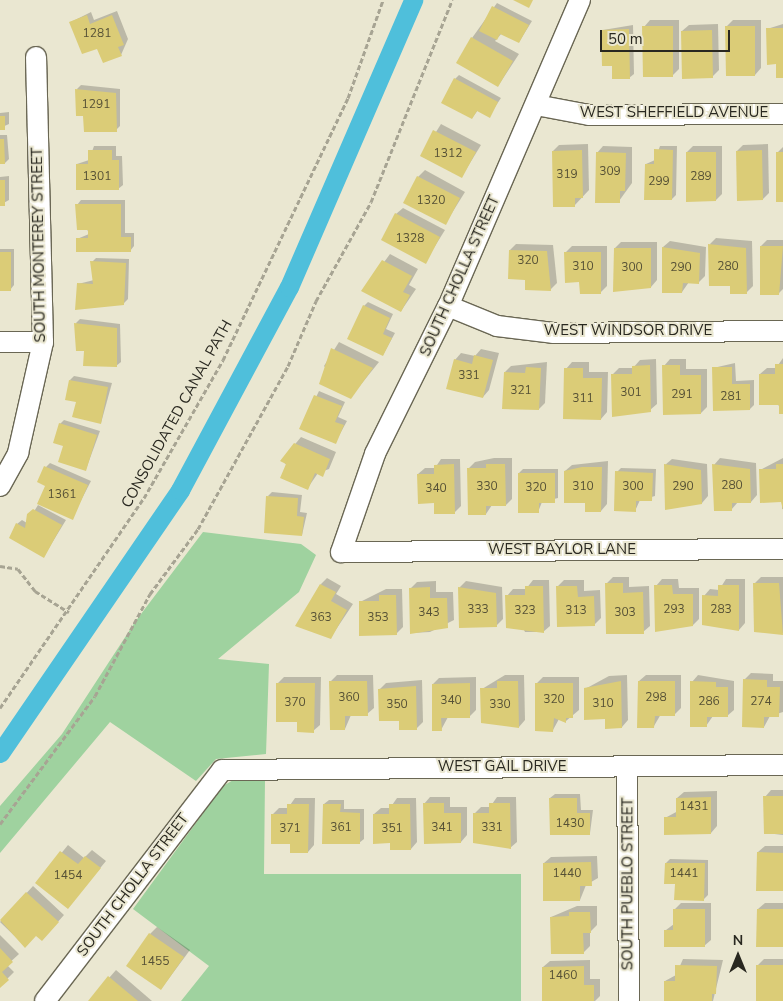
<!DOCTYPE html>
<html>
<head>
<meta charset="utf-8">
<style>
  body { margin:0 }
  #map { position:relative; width:783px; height:1001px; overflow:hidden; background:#eae7d1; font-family:"Nunito Sans",sans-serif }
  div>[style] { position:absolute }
  .green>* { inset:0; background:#9fd29f }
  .shadow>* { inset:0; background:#0003 }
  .canal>* { height:19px; margin:-9.5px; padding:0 9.5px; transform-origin:9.5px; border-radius:9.5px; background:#4fbfdb }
  .building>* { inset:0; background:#dbcc77 }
  .path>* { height:3px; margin-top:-1.5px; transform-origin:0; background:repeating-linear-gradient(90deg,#a7a493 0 5px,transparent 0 7.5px) }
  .roads { filter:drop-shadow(1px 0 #6a6754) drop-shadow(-1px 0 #6a6754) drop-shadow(0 1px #6a6754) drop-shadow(0 -1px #6a6754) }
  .minor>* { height:20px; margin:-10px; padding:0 10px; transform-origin:10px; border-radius:10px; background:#fff }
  span { translate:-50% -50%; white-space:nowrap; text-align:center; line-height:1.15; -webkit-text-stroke:4px #eae7d1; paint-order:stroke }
  .number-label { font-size:12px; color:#565136 }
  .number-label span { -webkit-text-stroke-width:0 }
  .street-label { font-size:15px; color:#292820 }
  .north { position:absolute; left:713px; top:931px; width:50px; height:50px; -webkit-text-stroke:4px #eae7d1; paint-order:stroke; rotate:0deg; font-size:14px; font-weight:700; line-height:20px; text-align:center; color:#292820 }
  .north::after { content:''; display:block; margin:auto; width:18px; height:22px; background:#292820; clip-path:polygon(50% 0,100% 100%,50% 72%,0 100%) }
  .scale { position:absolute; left:600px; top:30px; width:130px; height:22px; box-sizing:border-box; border:2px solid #292820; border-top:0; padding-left:6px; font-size:15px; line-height:18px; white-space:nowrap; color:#292820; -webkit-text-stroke:4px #eae7d1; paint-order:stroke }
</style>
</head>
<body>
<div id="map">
  <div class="green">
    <i style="clip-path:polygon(203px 532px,301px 544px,316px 555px,299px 592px,218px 659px,269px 664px,266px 754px,216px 759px,196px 781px,110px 722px,0 853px,0 806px,62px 734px,135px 622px)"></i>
    <i style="clip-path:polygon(235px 779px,265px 779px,264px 874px,521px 874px,521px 1001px,181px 1001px,209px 966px,133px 909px,223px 786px)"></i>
  </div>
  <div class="shadow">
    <i style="clip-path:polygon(497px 3px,532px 21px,519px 42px,502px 33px,495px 41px,519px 54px,498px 86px,472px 38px)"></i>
    <i style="clip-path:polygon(117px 11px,128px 39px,121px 55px,98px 47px,71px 22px,91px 12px,94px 20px)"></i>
    <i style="clip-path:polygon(650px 20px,679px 20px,679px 69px,673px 75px,644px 27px)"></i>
    <i style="clip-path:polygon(733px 20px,761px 20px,761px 68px,755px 75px,726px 27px)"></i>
    <i style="clip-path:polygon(718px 24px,719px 70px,712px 77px,682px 31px,689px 25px)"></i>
    <i style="clip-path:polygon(783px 24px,783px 77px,767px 29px)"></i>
    <i style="clip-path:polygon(633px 25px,634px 74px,629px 78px,613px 64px,603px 30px)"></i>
    <i style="clip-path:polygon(459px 75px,501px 98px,489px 116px,478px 110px,472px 118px,455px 79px)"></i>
    <i style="clip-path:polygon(81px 85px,120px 89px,120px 126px,116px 130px,85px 115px,77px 89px)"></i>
    <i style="clip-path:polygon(9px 112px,9px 124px,0 128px,0 113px)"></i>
    <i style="clip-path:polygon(441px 124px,481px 145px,462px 176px,421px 156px)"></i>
    <i style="clip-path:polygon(0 135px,7px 135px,9px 159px,5px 163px,0 163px)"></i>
    <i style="clip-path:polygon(588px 144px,589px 190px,574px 206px,553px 151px,559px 145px)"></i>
    <i style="clip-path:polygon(768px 144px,769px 193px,763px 199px,737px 151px,743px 145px)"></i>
    <i style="clip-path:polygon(94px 146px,116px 146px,116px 156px,122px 156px,123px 185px,118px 189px,77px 164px,89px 160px)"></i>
    <i style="clip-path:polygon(603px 146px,632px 147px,632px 183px,619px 201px,597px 153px)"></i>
    <i style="clip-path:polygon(660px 146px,677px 146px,676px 195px,672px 199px,646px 164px,655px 160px)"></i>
    <i style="clip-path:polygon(693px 146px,722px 146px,722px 194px,716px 200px,687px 152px)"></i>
    <i style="clip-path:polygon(783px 147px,783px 201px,777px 153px)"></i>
    <i style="clip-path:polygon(425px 170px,465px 192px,445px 224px,418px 177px)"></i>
    <i style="clip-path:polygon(9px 176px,9px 200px,0 205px,0 177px)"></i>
    <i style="clip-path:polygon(81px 200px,125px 200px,125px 233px,134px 233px,134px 246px,130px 251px,77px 239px,89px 234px,77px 205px)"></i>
    <i style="clip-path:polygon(403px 208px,445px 230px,425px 262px,396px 214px)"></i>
    <i style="clip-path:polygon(716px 238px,752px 241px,753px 286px,746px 293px,731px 285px,710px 244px)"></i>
    <i style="clip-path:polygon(767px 240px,783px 240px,783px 289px,778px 294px,761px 246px)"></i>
    <i style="clip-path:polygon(670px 241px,706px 247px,705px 276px,699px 282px,689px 282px,682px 292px,663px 247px)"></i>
    <i style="clip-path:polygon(621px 242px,657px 242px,657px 280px,651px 287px,615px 291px,615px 248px)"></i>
    <i style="clip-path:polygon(516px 244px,553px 245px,557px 283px,550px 290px,527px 278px,510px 250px)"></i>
    <i style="clip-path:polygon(572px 246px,607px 246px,607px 286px,601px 292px,581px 281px,565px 253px)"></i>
    <i style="clip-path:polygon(0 249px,14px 249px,14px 285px,10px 290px,0 290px)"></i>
    <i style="clip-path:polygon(390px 254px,418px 269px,409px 285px,416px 289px,401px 311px,363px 291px)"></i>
    <i style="clip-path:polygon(96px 258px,129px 259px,128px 299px,123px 304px,78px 284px,94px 280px,92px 262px)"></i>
    <i style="clip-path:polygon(368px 302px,393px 314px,386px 329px,395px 333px,383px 355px,364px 306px)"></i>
    <i style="clip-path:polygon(80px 319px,120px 324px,121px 362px,116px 366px,85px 350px,76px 323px)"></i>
    <i style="clip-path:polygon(339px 342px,379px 362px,350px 398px,324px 366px)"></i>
    <i style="clip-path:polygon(481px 349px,499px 353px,489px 390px,483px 397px,455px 360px,461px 353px,475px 356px)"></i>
    <i style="clip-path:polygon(783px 358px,783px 413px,760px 374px,767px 368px,776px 368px)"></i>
    <i style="clip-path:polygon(656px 359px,657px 404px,650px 410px,612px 375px,619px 368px,633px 368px,640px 360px)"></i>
    <i style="clip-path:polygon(670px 359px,686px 359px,686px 369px,707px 369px,707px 407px,701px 413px,664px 366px)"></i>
    <i style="clip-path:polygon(547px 362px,545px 403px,539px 409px,505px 372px,511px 366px)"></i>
    <i style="clip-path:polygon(572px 362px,589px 362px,589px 372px,608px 372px,607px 412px,601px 419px,566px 369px)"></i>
    <i style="clip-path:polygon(735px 363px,736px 381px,754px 380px,754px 405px,750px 409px,713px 368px)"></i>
    <i style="clip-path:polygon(74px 376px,112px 383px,101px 423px,78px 401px,70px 380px)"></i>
    <i style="clip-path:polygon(319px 391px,345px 402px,338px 417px,347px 421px,335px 443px,301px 428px)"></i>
    <i style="clip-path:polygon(64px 420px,100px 431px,86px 469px,65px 446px,60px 424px)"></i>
    <i style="clip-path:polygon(301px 437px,336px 452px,329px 469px,318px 473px,307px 489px,282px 460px)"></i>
    <i style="clip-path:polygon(494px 458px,512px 458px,512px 499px,506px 505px,492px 505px,486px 514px,469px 468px,475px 462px)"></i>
    <i style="clip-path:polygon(720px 458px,756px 463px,757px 495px,751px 502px,738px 502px,731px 510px,714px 465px)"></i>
    <i style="clip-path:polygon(783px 458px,783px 509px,782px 509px,782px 501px,760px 470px)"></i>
    <i style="clip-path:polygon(441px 459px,460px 459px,461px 506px,455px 512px,435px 502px,418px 474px,425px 468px,435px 468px)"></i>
    <i style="clip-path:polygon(672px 459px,707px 464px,708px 496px,702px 503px,666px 509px,665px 465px)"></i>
    <i style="clip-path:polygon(608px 461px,607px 504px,601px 511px,586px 502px,565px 471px,572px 465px)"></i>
    <i style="clip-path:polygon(50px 463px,91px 481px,72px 518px,47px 485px,46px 467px)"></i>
    <i style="clip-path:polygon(621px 468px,656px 469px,655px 496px,640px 500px,635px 511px,617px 472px)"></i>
    <i style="clip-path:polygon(523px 469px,558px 469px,558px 498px,542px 502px,538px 512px,519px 473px)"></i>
    <i style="clip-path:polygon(272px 492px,302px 495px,300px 512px,307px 513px,302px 535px,268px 496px)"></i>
    <i style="clip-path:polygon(38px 505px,66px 520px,44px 556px,17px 524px,22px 520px,27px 523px)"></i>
    <i style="clip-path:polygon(613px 577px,629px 577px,629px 587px,649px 586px,650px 626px,643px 632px,606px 584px)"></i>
    <i style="clip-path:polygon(761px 577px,783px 577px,783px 633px,755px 630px,754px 584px)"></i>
    <i style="clip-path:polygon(327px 578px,341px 586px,336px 594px,353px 604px,331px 637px,321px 584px)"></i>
    <i style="clip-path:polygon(662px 579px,678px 579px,679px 588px,699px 588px,699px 619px,693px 625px,656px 586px)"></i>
    <i style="clip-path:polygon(726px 579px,745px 579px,745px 623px,739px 630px,704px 596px,710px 589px,719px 590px)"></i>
    <i style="clip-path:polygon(533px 580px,549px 580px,550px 626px,543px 632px,525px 632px,507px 596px,513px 589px,526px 589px)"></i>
    <i style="clip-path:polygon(564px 580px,584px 580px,584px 591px,600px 590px,601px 618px,594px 625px,557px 587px)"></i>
    <i style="clip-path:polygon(436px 581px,436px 592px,453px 592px,454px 620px,430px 632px,411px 633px,411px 588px,417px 582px)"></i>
    <i style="clip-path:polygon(466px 581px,502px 587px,503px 619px,496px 626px,459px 588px)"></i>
    <i style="clip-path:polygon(386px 589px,402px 589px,403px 627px,396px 634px,360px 602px)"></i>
    <i style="clip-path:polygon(751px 673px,773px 674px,773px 681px,783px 681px,783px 712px,770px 716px,764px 727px,744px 680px)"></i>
    <i style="clip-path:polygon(337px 675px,373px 675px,374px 708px,367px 714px,351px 715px,345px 729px,330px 682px)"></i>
    <i style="clip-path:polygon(505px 675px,524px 675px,525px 720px,519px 727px,482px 689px)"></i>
    <i style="clip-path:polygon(627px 675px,628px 720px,622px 727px,606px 718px,585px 689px,609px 676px)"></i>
    <i style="clip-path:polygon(646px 675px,681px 675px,681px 708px,674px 715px,661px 714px,654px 726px,639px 681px)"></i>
    <i style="clip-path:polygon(698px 675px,734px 681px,734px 710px,727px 716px,713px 716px,706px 726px,692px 682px)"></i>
    <i style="clip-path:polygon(284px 677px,321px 677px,320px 725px,313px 731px,298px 721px,278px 683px)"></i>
    <i style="clip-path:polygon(476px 677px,476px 710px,470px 716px,448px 717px,441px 730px,433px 684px,439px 678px)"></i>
    <i style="clip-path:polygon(543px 677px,579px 677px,579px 710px,566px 721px,559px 719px,553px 730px,536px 684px)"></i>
    <i style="clip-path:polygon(422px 680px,423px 722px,416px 729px,400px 720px,379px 690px,386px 683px)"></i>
    <i style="clip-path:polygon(771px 790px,783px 790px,783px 835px,766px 833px,765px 797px)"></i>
    <i style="clip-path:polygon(717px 791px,717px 826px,711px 833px,665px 818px,678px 811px,677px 798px,684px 792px)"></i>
    <i style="clip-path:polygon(555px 794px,580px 794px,581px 810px,593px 810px,590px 833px,550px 798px)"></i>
    <i style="clip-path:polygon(430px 797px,450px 797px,450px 807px,467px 807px,467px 835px,461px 842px,424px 804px)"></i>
    <i style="clip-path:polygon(497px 797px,516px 797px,517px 842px,510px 848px,474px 814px,481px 807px,490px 807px)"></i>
    <i style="clip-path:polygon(295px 798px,315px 798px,314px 845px,308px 852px,292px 843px,273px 814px,279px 808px,288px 808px)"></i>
    <i style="clip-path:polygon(397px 798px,416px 798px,417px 842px,411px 849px,392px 842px,374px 814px,381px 808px,390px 808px)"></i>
    <i style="clip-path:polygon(329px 800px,344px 800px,344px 809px,364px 809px,364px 839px,359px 843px,324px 804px)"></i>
    <i style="clip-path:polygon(68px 845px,84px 858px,92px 850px,106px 861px,68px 907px,37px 883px)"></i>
    <i style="clip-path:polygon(765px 846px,783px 846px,783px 890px,758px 852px)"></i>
    <i style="clip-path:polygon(597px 856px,598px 878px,586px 885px,580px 900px,544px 863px,551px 857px)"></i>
    <i style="clip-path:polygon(670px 859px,708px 860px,708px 895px,703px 900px,676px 883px,666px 863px)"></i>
    <i style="clip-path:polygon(33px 886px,64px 915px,48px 933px,36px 934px,25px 946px,0 922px)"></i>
    <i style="clip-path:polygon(681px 903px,711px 903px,711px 940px,704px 946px,666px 930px,674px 924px,674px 910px)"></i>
    <i style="clip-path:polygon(765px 903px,783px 903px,783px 946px,758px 909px)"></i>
    <i style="clip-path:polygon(577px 906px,597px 906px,597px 925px,590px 932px,590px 946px,583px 953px,551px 917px)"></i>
    <i style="clip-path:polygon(157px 927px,190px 950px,161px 989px,150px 934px)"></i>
    <i style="clip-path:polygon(0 935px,19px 954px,7px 965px,14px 972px,0 986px)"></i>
    <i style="clip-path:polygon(683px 959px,723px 960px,713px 1001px,665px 1001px,665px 981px,676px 975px)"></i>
    <i style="clip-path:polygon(764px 959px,783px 959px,783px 1001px,757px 1001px,757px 966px)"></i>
    <i style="clip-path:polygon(590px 960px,590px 979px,600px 979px,600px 996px,595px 1001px,544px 1001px,543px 967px,550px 961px)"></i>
    <i style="clip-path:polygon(116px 970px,152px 1001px,89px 1001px)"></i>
  </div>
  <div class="canal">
    <i style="left:0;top:753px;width:319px;rotate:-55.6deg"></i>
    <i style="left:180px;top:490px;width:230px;rotate:-61.8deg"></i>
    <i style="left:289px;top:287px;width:313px;rotate:-66.6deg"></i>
  </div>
  <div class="building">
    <i style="clip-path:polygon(513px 0,533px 0,529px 8px)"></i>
    <i style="clip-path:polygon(492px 6px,529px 25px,519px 43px,500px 34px,497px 40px,479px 31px)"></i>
    <i style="clip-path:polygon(87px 15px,90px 24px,112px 15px,124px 45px,118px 47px,122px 56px,103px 63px,97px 49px,82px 54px,69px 22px)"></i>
    <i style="clip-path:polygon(642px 26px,673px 26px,673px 77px,643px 77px)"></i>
    <i style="clip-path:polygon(725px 26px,755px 26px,755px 76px,726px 76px)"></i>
    <i style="clip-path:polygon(766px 28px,783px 28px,783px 78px,776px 78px,776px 64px,767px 65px)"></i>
    <i style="clip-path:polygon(629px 29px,630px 79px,612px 79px,612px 66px,602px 66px,601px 30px)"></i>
    <i style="clip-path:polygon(712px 30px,713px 78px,682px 79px,681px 31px)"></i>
    <i style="clip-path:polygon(471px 37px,513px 61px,498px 87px,456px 63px)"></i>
    <i style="clip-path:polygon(454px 78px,498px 102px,490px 118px,477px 111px,472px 119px,441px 103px)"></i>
    <i style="clip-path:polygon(75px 89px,116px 93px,117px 132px,84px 132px,83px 116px,76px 116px)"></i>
    <i style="clip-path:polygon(0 116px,5px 116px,5px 130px,0 130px)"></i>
    <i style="clip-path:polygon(433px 130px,476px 152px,462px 178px,420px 156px)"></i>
    <i style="clip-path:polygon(0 139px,4px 139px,5px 164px,0 164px)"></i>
    <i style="clip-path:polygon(654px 149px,673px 150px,672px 200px,644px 200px,645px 164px,654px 164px)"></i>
    <i style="clip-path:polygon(88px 150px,112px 150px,112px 160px,119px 160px,119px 190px,76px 190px,76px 164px,88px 164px)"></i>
    <i style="clip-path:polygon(582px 150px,583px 198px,575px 198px,575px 207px,553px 207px,552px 151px)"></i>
    <i style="clip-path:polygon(762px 150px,763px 200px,737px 201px,736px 151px)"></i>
    <i style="clip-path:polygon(596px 152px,626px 153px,625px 191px,620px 191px,620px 203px,595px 203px)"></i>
    <i style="clip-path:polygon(686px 152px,716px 152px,716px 201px,686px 202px)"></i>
    <i style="clip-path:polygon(776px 152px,783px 152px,783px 202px,776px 202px)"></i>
    <i style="clip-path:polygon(417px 176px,460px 198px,446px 225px,403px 203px)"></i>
    <i style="clip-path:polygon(0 180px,5px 180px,5px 206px,0 206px)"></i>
    <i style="clip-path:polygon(75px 204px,121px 204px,121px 237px,131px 237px,131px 252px,76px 252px,76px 238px,88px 238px,88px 230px,77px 230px)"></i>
    <i style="clip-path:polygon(395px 213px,440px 237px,426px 264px,381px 240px)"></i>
    <i style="clip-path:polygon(708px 244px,746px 248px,747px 294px,730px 294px,730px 286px,709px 286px)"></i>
    <i style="clip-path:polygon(760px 246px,783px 246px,779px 295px,760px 295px)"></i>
    <i style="clip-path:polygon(662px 247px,700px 253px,699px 284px,683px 283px,682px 293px,662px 293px)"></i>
    <i style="clip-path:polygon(614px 248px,651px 248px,651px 288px,613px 292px)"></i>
    <i style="clip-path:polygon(509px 250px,547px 251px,551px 291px,525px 290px,525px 280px,508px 279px)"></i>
    <i style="clip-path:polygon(0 252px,11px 252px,11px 291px,0 291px)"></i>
    <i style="clip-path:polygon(564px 252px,601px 252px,601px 294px,580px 294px,579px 282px,565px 283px)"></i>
    <i style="clip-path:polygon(382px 260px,412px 276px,403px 292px,410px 295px,401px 312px,361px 291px)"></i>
    <i style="clip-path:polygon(90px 261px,126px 263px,124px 305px,75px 310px,77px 283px,93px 284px)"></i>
    <i style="clip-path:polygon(363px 305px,390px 318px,383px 334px,392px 338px,383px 356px,347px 339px)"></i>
    <i style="clip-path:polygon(74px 323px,117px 328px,117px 367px,83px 366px,84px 351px,76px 351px)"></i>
    <i style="clip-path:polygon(331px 348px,373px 368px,351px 399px,319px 384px)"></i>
    <i style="clip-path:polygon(474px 355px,493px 360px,483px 398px,446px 389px,454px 359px,472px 364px)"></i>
    <i style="clip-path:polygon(775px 364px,783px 364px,783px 414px,779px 414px,779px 405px,759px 405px,759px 374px,775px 374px)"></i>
    <i style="clip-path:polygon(650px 365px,651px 412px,612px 417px,611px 374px,632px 374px,632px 366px)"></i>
    <i style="clip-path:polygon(662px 365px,680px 365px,680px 375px,701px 375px,701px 414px,663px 415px)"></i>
    <i style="clip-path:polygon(526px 367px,541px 368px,539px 410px,502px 409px,504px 372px,525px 373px)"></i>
    <i style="clip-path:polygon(712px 367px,732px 367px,732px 384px,750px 384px,750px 410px,713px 411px)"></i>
    <i style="clip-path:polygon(564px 368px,583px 368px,583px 378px,602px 378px,601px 420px,563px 419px)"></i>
    <i style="clip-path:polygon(69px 380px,108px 387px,101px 424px,72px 417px,76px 402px,65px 400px)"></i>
    <i style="clip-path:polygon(314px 395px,342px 406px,335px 422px,344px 425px,336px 444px,299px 429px)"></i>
    <i style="clip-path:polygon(59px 423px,97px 435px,86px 471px,58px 462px,63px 446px,53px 443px)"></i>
    <i style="clip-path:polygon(294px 443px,330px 459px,323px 477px,315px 473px,308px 490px,280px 478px,286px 464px,280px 461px)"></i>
    <i style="clip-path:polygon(454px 464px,455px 514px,434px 514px,434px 503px,418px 504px,417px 474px,434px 474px,434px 465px)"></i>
    <i style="clip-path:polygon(486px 464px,505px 464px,506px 506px,486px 506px,486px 515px,468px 515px,467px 468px,486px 468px)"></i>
    <i style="clip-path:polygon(664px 464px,701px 470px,702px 504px,665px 510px)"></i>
    <i style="clip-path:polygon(712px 464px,750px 469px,751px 503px,732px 503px,732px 511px,714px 511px)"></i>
    <i style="clip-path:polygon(776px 464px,783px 464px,783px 510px,781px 502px,760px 503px,759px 469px,776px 469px)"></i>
    <i style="clip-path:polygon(44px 466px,88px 485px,73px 520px,37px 504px,45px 486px,37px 482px)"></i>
    <i style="clip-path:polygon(582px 467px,602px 467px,601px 512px,585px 512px,585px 503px,564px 503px,564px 471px)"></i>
    <i style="clip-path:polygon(615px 471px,653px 473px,652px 501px,636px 501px,636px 512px,614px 511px)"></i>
    <i style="clip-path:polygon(518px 473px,555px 473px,555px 503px,539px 503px,539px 513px,518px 513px)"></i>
    <i style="clip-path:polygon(266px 496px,298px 498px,297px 516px,304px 517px,302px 536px,264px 533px)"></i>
    <i style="clip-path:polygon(33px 509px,62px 525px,44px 558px,9px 538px,16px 523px,25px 528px,27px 514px)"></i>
    <i style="clip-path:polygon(605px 583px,623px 583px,623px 593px,643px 592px,644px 634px,606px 634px)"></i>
    <i style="clip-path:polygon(753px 583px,779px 583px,783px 635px,754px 632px)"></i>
    <i style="clip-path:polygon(320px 584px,336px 592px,331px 601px,347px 610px,331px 639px,295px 626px)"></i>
    <i style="clip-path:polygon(654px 585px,672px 585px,673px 594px,693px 594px,693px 626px,655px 632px)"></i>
    <i style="clip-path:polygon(718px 585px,739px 585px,739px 631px,702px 625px,702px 595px,718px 596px)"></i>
    <i style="clip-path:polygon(525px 586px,543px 586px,544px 633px,506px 628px,505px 595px,525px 595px)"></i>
    <i style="clip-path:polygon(556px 586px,577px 586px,578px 597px,594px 596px,595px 626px,557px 627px)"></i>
    <i style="clip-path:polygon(430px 587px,430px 598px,447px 598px,448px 628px,410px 634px,409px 588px)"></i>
    <i style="clip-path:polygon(458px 587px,496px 593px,497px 627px,459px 628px)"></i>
    <i style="clip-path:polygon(379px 595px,396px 595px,397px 635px,359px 636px,359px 601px,379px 601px)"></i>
    <i style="clip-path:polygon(743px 679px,767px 680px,767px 687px,780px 687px,779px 717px,764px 717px,764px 728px,742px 727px)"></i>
    <i style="clip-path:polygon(329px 681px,367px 681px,368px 716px,345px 716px,345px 730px,330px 730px)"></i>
    <i style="clip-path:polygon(497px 681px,518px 681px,519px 728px,481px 723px,480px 688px,497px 688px)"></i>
    <i style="clip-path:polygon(621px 681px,622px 728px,605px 729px,605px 719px,584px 720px,584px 688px)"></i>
    <i style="clip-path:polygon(638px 681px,675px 681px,675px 716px,655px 716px,654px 728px,637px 728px)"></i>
    <i style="clip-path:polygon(690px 681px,716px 682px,716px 687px,728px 687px,728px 717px,707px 717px,707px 727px,690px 727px)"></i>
    <i style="clip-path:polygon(276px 683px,315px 683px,314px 733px,297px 732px,297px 722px,276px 722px)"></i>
    <i style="clip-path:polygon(470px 683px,470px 718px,441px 718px,442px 731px,432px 731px,432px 684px)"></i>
    <i style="clip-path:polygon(535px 683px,573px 683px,573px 718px,566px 718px,566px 723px,554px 718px,553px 732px,535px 731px)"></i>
    <i style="clip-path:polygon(416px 686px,417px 730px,399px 730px,399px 721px,379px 721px,378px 689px)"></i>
    <i style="clip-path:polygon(763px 796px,783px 796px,783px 834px,764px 834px)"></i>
    <i style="clip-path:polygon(711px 797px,711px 834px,664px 835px,664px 817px,676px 817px,676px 798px)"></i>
    <i style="clip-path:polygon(549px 798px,577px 798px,577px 813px,590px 813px,590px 835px,550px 835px)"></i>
    <i style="clip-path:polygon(423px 803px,444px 803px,444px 813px,461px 813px,461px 843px,424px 844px)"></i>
    <i style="clip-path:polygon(489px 803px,510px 803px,511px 849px,473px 843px,473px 813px,489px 813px)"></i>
    <i style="clip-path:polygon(287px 804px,309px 804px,308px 853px,290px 853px,290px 844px,271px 844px,271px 814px,287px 814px)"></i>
    <i style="clip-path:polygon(323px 804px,341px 804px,340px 812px,360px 813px,360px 844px,322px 844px)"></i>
    <i style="clip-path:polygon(389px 804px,410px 804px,411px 850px,390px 850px,390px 843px,373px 844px,373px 814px,389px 814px)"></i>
    <i style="clip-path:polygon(60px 851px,78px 864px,85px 856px,101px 868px,68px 909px,35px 883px)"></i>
    <i style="clip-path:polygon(757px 852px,783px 853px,783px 891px,756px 891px)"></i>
    <i style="clip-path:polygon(591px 862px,592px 886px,580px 886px,580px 901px,543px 901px,543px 863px)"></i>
    <i style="clip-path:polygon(665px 863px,705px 863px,704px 901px,674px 900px,675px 884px,664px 884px)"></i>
    <i style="clip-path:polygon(26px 892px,59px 922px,42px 941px,36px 936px,25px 948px,0 920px)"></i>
    <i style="clip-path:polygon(673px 909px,705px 909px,705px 947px,664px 947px,664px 930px,673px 930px)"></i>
    <i style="clip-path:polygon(757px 909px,783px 909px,783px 947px,756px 947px)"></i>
    <i style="clip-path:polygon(569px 912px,590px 912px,591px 933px,583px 933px,584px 954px,551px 954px,550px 917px,569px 916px)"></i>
    <i style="clip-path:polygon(149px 933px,184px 957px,161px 990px,126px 966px)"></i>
    <i style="clip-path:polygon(0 948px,13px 962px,2px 972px,9px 980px,0 988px)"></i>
    <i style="clip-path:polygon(675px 965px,717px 966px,716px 994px,712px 994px,712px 1001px,664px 1001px,664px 981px,675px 981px)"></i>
    <i style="clip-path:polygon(756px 965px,783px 965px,783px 1001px,756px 1001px)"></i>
    <i style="clip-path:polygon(584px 966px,584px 985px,594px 985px,594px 1001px,542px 1001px,542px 967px)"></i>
    <i style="clip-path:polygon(108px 976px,138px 1001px,88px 1001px)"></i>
  </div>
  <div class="path">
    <i style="left:0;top:566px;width:18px;rotate:9deg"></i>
    <i style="left:18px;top:569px;width:28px;rotate:52deg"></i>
    <i style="left:35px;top:591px;width:40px;rotate:32deg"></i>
    <i style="left:0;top:708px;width:255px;rotate:-55.6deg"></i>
    <i style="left:144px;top:498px;width:159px;rotate:-60.2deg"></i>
    <i style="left:223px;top:360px;width:290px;rotate:-64.5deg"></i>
    <i style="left:348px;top:98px;width:104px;rotate:-70.3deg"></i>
    <i style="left:0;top:824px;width:159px;rotate:-53.4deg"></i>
    <i style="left:95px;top:696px;width:116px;rotate:-61.7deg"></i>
    <i style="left:150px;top:594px;width:81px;rotate:-53.6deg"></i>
    <i style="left:198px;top:529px;width:186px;rotate:-61.1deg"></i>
    <i style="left:288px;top:366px;width:71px;rotate:-66.7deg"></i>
    <i style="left:316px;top:301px;width:113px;rotate:-60.9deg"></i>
    <i style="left:371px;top:202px;width:218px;rotate:-68.1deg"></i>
  </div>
  <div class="roads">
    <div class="minor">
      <i style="left:580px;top:0;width:333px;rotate:113.3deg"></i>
      <i style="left:448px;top:306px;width:165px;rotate:116.3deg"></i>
      <i style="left:375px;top:454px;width:104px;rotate:109.1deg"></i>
      <i style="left:341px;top:552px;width:442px;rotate:-0.4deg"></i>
      <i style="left:536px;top:105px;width:54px;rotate:10.7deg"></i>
      <i style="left:589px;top:115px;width:194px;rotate:-0.3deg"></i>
      <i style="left:448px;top:306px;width:53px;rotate:22.2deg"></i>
      <i style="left:497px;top:326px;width:56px;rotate:7.1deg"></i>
      <i style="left:553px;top:333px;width:230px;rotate:-0.5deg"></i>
      <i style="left:0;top:342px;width:43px"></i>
      <i style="left:0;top:486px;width:38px;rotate:-61deg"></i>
      <i style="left:18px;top:453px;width:114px;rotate:-77.3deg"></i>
      <i style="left:43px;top:342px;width:285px;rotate:-91.4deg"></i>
      <i style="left:627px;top:767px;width:234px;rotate:89.5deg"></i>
      <i style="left:45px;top:1001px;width:291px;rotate:-52.5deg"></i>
      <i style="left:222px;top:770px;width:561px;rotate:-0.51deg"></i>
    </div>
  </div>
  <div class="number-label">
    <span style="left:97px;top:34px">1281</span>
    <span style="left:96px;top:105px">1291</span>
    <span style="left:448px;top:154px">1312</span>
    <span style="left:610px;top:172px">309</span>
    <span style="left:567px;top:175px">319</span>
    <span style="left:97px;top:177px">1301</span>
    <span style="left:701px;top:177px">289</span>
    <span style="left:659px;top:182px">299</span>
    <span style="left:431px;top:201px">1320</span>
    <span style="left:410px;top:239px">1328</span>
    <span style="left:528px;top:261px">320</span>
    <span style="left:583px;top:267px">310</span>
    <span style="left:728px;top:267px">280</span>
    <span style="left:632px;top:268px">300</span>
    <span style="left:681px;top:268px">290</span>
    <span style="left:469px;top:376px">331</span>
    <span style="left:521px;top:391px">321</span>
    <span style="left:631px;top:393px">301</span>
    <span style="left:682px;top:395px">291</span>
    <span style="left:731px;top:397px">281</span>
    <span style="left:583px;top:399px">311</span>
    <span style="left:732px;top:486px">280</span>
    <span style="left:487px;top:487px">330</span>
    <span style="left:583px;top:487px">310</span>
    <span style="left:633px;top:487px">300</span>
    <span style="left:683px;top:487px">290</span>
    <span style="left:536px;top:488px">320</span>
    <span style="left:436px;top:489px">340</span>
    <span style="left:62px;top:495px">1361</span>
    <span style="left:478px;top:610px">333</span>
    <span style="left:674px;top:610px">293</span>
    <span style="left:721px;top:610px">283</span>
    <span style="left:525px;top:611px">323</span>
    <span style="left:576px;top:611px">313</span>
    <span style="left:429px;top:613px">343</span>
    <span style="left:625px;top:613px">303</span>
    <span style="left:321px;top:618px">363</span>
    <span style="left:378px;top:618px">353</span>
    <span style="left:349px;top:698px">360</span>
    <span style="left:656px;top:698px">298</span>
    <span style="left:554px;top:700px">320</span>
    <span style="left:451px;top:701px">340</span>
    <span style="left:709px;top:702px">286</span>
    <span style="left:761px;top:702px">274</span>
    <span style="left:295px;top:703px">370</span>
    <span style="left:603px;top:704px">310</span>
    <span style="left:397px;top:705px">350</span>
    <span style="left:500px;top:705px">330</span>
    <span style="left:694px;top:807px">1431</span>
    <span style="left:570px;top:824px">1430</span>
    <span style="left:341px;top:828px">361</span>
    <span style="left:442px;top:828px">341</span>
    <span style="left:492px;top:828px">331</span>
    <span style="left:290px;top:829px">371</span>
    <span style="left:392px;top:829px">351</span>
    <span style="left:567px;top:874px">1440</span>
    <span style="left:684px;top:874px">1441</span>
    <span style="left:68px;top:876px">1454</span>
    <span style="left:155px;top:962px">1455</span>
    <span style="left:563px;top:976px">1460</span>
  </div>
  <div class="street-label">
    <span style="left:674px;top:113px">WEST SHEFFIELD AVENUE</span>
    <span style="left:39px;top:245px;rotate:-91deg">SOUTH MONTEREY STREET</span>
    <span style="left:460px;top:276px;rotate:-66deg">SOUTH CHOLLA STREET</span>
    <span style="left:628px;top:331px">WEST WINDSOR DRIVE</span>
    <span style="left:177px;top:414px;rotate:-61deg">CONSOLIDATED CANAL PATH</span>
    <span style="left:562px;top:550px">WEST BAYLOR LANE</span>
    <span style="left:502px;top:767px">WEST GAIL DRIVE</span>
    <span style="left:628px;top:884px;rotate:-90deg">SOUTH PUEBLO STREET</span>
    <span style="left:133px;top:885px;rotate:-53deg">SOUTH CHOLLA STREET</span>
  </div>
  <div class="north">N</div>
  <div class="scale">50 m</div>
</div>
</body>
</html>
